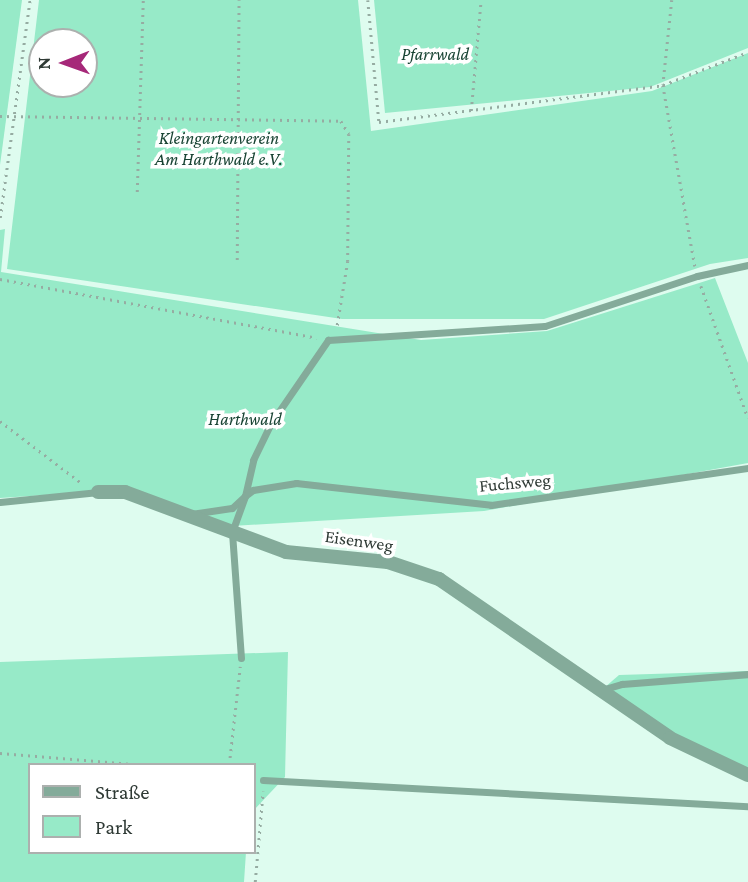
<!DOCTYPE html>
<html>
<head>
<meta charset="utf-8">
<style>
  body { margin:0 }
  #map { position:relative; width:748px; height:882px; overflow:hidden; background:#defcef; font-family:"Crimson Pro",serif }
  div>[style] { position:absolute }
  .green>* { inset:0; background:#97eac8 }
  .path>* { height:2.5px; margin-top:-1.25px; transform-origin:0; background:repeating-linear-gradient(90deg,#96aca2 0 2px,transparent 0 7px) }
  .lane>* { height:7px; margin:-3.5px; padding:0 3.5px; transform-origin:3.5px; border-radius:3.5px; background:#84ab9a }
  .street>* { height:14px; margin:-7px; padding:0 7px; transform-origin:7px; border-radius:7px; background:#84ab9a }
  span { translate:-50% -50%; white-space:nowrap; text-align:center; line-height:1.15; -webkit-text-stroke:7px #fff; paint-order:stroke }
  .park-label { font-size:18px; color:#184333; font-style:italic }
  .street-label { font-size:18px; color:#2f3a35 }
  .legend { position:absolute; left:28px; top:763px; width:228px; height:91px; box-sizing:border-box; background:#fff; border:2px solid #acb0ae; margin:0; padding:9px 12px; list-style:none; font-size:21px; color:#2f3a35 }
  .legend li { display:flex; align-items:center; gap:14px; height:35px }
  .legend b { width:35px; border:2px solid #acb0ae }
  .north { position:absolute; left:28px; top:28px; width:70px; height:70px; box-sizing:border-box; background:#fff; border:2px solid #acb0ae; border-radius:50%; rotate:269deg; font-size:19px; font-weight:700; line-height:28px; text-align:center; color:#2f3a35 }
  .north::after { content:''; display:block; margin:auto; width:24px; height:32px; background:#a62879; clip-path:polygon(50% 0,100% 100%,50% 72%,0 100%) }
</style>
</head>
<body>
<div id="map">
  <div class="green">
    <i style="clip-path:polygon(0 0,22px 0,0 165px)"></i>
    <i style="clip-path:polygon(evenodd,39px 0,358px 0,371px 131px,652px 91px,748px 53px,748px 258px,710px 264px,544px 319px,342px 319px,7px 269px,39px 0,42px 42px,84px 42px,84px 84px,42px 84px,42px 42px)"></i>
    <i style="clip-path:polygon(374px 0,748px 0,748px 48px,650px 87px,385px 113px)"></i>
    <i style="clip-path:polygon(5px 229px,1px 272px,421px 340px,547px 331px,715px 278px,748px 363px,748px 463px,484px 511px,232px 526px,122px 490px,0 498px,0 230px)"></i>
    <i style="clip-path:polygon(288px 652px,285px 777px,254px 810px,254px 765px,30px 765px,30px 852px,246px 852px,244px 882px,0 882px,0 662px)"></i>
    <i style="clip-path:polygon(748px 671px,748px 770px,672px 734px,604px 688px,619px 675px)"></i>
  </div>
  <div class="path">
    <i style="left:368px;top:0;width:122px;rotate:84.8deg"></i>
    <i style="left:379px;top:122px;width:286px;rotate:-7.4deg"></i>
    <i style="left:663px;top:85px;width:91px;rotate:-21.2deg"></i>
    <i style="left:672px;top:0;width:85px;rotate:96deg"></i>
    <i style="left:663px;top:85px;width:184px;rotate:80deg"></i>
    <i style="left:471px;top:111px;width:111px;rotate:-84.9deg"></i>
    <i style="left:0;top:116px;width:341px;rotate:0.8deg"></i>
    <i style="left:341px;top:121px;width:15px;rotate:58deg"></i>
    <i style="left:349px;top:134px;width:127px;rotate:90.5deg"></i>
    <i style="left:348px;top:261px;width:68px;rotate:99.3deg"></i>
    <i style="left:137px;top:192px;width:192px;rotate:-88.2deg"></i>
    <i style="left:0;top:218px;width:220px;rotate:-82.2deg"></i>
    <i style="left:237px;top:260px;width:260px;rotate:-89.6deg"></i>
    <i style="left:0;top:279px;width:322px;rotate:10.5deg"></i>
    <i style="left:701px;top:286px;width:140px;rotate:70.4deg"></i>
    <i style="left:0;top:421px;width:101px;rotate:37.3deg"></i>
    <i style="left:0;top:753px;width:145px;rotate:4.7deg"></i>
    <i style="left:229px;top:765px;width:99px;rotate:-83.6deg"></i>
    <i style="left:255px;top:882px;width:91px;rotate:-85deg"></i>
  </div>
  <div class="lane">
    <i style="left:0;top:502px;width:99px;rotate:-5.8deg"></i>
    <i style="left:191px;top:514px;width:41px;rotate:-8.3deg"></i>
    <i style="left:232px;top:508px;width:18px;rotate:-43deg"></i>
    <i style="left:245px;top:496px;width:37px;rotate:-77deg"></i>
    <i style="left:253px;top:460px;width:41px;rotate:-64.1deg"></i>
    <i style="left:271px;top:423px;width:101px;rotate:-55.5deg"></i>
    <i style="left:328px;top:340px;width:217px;rotate:-3.7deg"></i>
    <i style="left:545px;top:326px;width:160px;rotate:-18.2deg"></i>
    <i style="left:697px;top:276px;width:52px;rotate:-12.2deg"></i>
    <i style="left:241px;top:658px;width:126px;rotate:-94.1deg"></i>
    <i style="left:232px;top:532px;width:38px;rotate:-70deg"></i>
    <i style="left:245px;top:496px;width:10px;rotate:-37deg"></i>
    <i style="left:253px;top:490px;width:44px;rotate:-9.2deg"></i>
    <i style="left:296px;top:483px;width:196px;rotate:6.4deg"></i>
    <i style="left:491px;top:505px;width:260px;rotate:-8.2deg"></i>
    <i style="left:601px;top:690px;width:22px;rotate:-16deg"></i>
    <i style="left:622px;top:684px;width:126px;rotate:-4.5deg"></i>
    <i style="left:263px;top:780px;width:486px;rotate:3.1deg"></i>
  </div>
  <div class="street">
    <i style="left:98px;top:492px;width:27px"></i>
    <i style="left:125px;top:492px;width:172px;rotate:20.4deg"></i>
    <i style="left:286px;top:552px;width:102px;rotate:5.6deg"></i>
    <i style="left:388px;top:562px;width:54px;rotate:18.4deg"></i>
    <i style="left:439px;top:579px;width:280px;rotate:34.5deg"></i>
    <i style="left:670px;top:738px;width:86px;rotate:25.4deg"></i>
  </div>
  <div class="park-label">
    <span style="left:435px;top:54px">Pfarrwald</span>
    <span style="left:219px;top:149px">Kleingartenverein<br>Am Harthwald e.V.</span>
    <span style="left:245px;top:419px">Harthwald</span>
  </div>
  <div class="street-label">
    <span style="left:515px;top:483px;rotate:-5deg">Fuchsweg</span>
    <span style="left:359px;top:541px;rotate:8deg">Eisenweg</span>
  </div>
  <ul class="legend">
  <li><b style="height:9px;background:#84ab9a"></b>Straße</li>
  <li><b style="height:19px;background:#97eac8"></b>Park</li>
  </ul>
  <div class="north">N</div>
</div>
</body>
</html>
